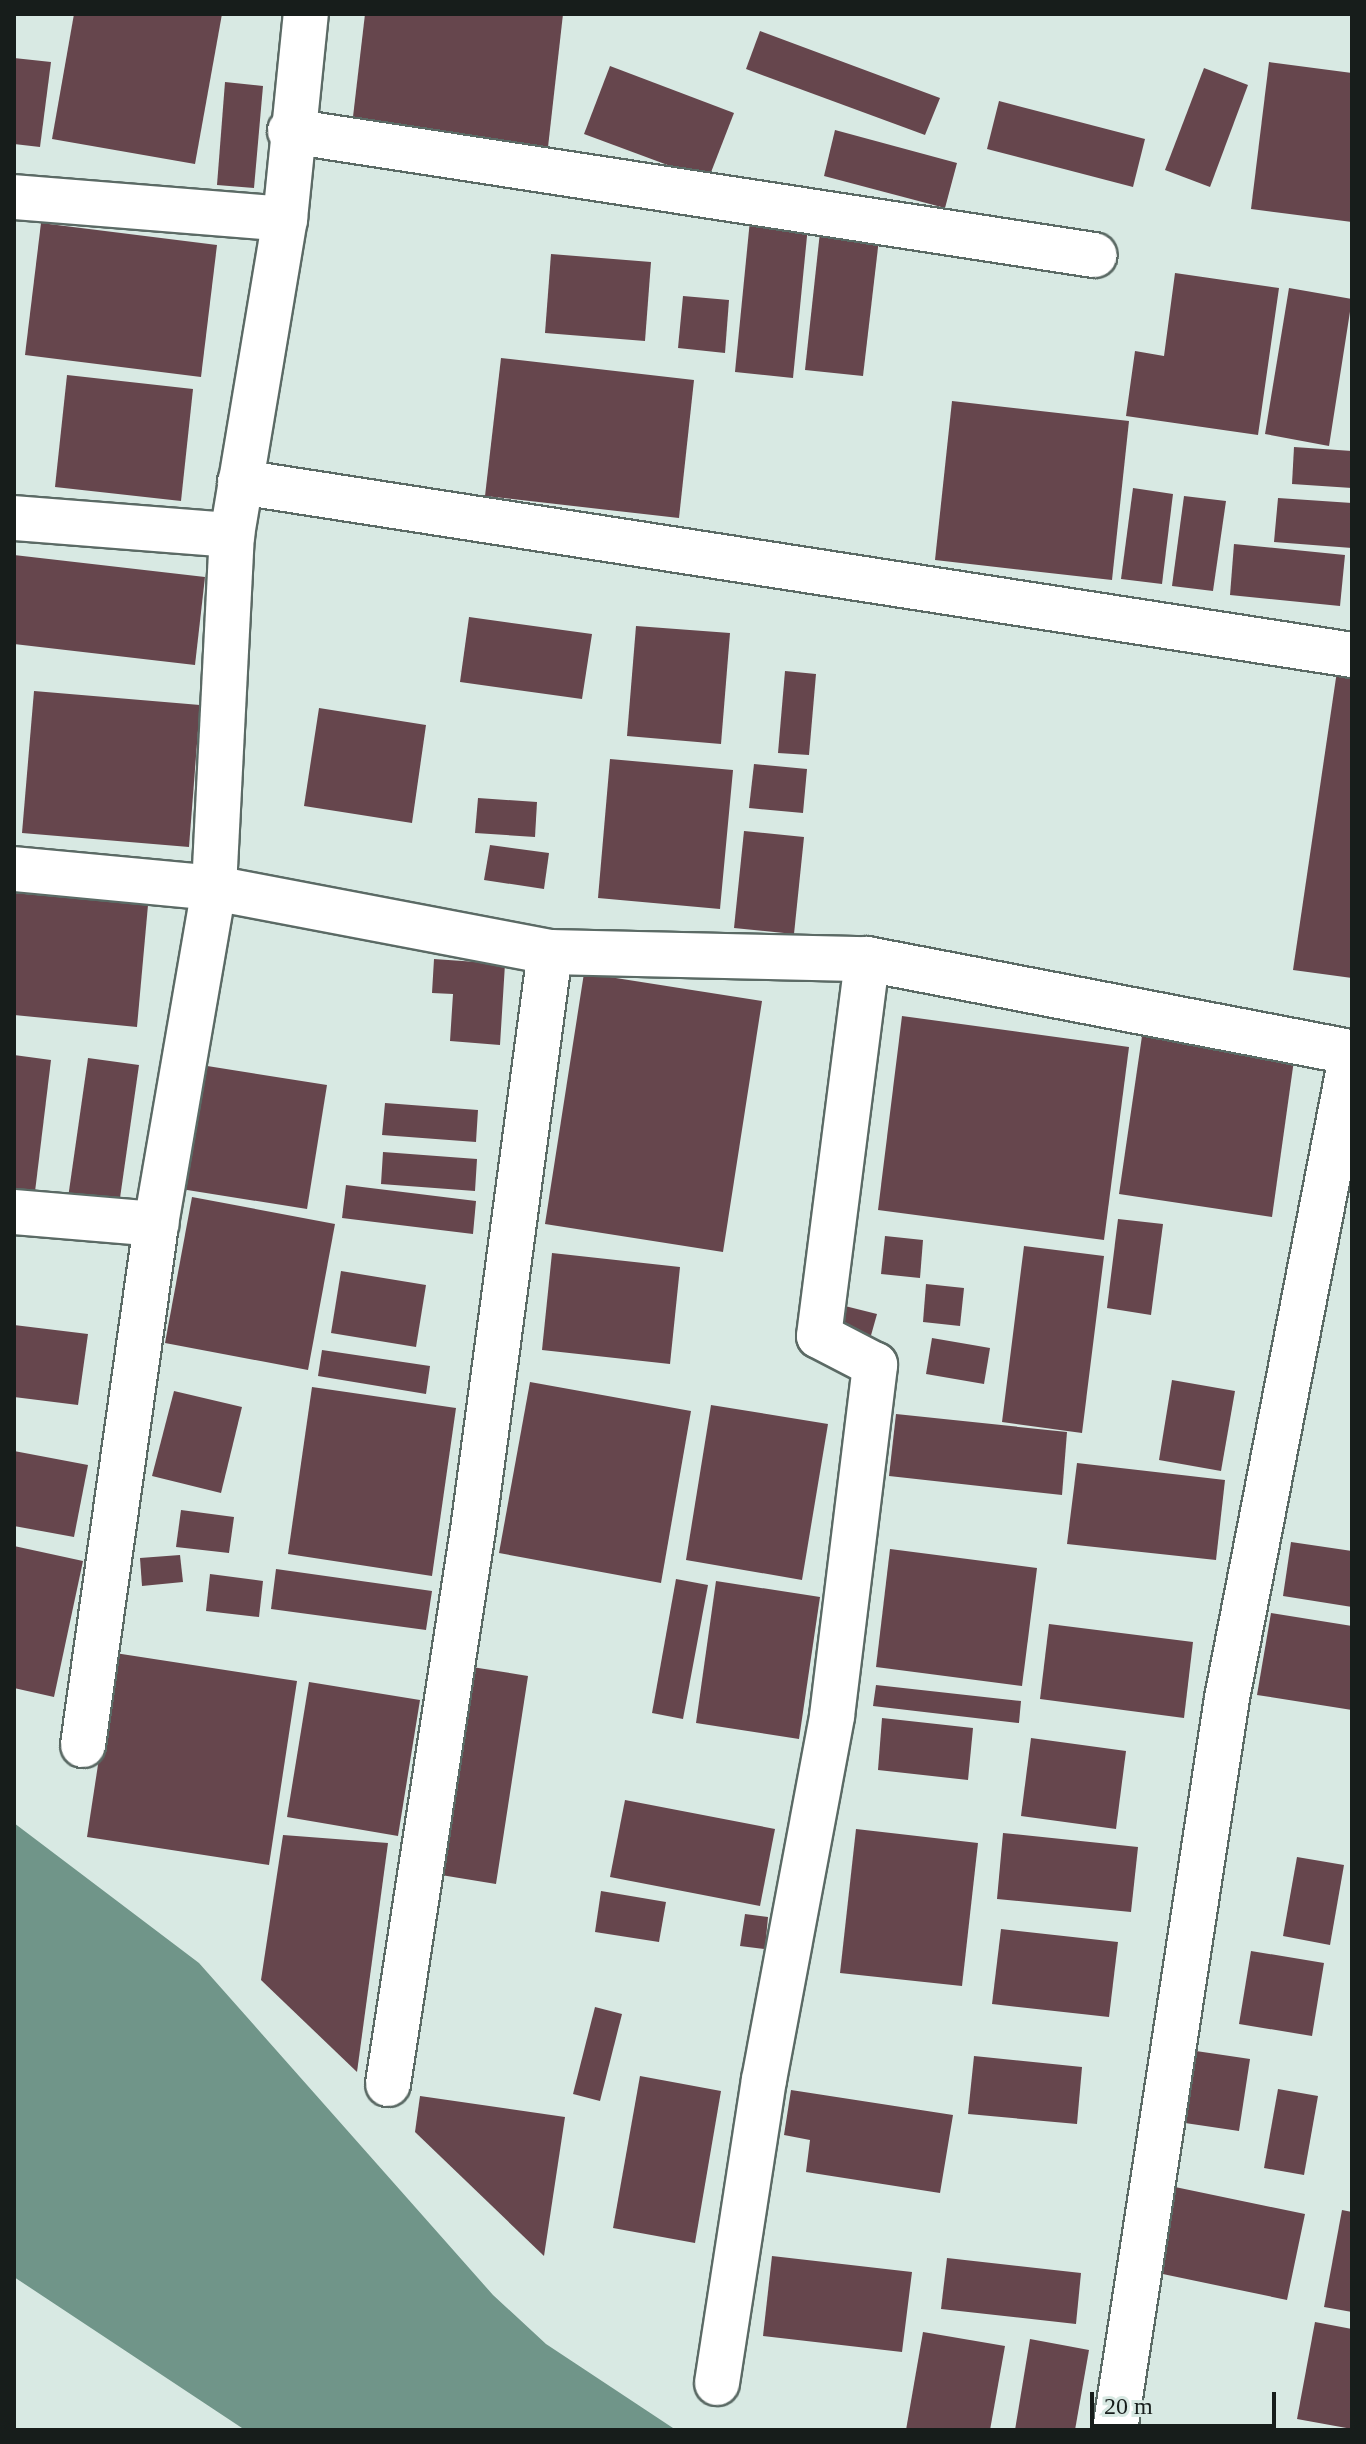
<!DOCTYPE html>
<html>
<head>
<meta charset="utf-8">
<style>
  body { margin:0 }
  #map { position:relative; width:1366px; height:2444px; overflow:hidden; background:#d8e9e3; font-family:Georgia,serif }
  div>[style] { position:absolute }
  .water>* { inset:0; background:#709589 }
  .building>* { inset:0; background:#66464d }
  .roads { filter:drop-shadow(2px 0 #5b6a65) drop-shadow(-2px 0 #5b6a65) drop-shadow(0 2px #5b6a65) drop-shadow(0 -2px #5b6a65) }
  .minor>* { height:44px; margin:-22px; padding:0 22px; transform-origin:22px; border-radius:22px; background:#fff }
  span { translate:-50% -50%; white-space:nowrap; text-align:center; line-height:1.15; -webkit-text-stroke:8px #d8e9e3; paint-order:stroke }
  .frame { position:absolute; inset:0; border:16px solid #171d1b; pointer-events:none }
  .scale { position:absolute; left:1090px; top:2392px; width:186px; height:36px; box-sizing:border-box; border:4px solid #171d1b; border-top:0; padding-left:10px; font-size:24px; line-height:28px; white-space:nowrap; color:#171d1b; -webkit-text-stroke:6px #d8e9e3; paint-order:stroke }
</style>
</head>
<body>
<div id="map">
  <div class="water">
    <i style="clip-path:polygon(14px 1823px,199px 1963px,493px 2295px,546px 2344px,676px 2430px,245px 2430px,14px 2277px)"></i>
  </div>
  <div class="building">
    <i style="clip-path:polygon(74px 14px,222px 14px,195px 164px,52px 139px)"></i>
    <i style="clip-path:polygon(365px 14px,563px 14px,547px 156px,351px 134px)"></i>
    <i style="clip-path:polygon(760px 31px,940px 98px,925px 135px,746px 69px)"></i>
    <i style="clip-path:polygon(14px 58px,51px 62px,40px 147px,14px 144px)"></i>
    <i style="clip-path:polygon(1269px 62px,1352px 73px,1352px 222px,1251px 209px)"></i>
    <i style="clip-path:polygon(610px 66px,734px 113px,708px 180px,584px 134px)"></i>
    <i style="clip-path:polygon(1204px 68px,1248px 85px,1210px 187px,1165px 170px)"></i>
    <i style="clip-path:polygon(225px 82px,263px 86px,254px 188px,217px 185px)"></i>
    <i style="clip-path:polygon(999px 101px,1145px 139px,1133px 187px,987px 149px)"></i>
    <i style="clip-path:polygon(835px 130px,957px 163px,945px 208px,824px 176px)"></i>
    <i style="clip-path:polygon(750px 220px,808px 226px,793px 378px,735px 372px)"></i>
    <i style="clip-path:polygon(41px 223px,217px 245px,201px 377px,25px 355px)"></i>
    <i style="clip-path:polygon(820px 232px,879px 239px,863px 376px,805px 370px)"></i>
    <i style="clip-path:polygon(551px 254px,651px 262px,645px 341px,545px 333px)"></i>
    <i style="clip-path:polygon(1175px 273px,1279px 288px,1258px 435px,1126px 416px,1135px 351px,1164px 356px)"></i>
    <i style="clip-path:polygon(1289px 288px,1352px 299px,1329px 446px,1265px 434px)"></i>
    <i style="clip-path:polygon(683px 296px,729px 300px,725px 353px,678px 348px)"></i>
    <i style="clip-path:polygon(501px 358px,694px 380px,679px 518px,485px 496px)"></i>
    <i style="clip-path:polygon(67px 375px,193px 389px,181px 501px,55px 487px)"></i>
    <i style="clip-path:polygon(952px 401px,1129px 421px,1112px 580px,935px 560px)"></i>
    <i style="clip-path:polygon(1294px 447px,1352px 451px,1352px 488px,1292px 484px)"></i>
    <i style="clip-path:polygon(1133px 488px,1173px 494px,1162px 584px,1121px 579px)"></i>
    <i style="clip-path:polygon(1184px 496px,1226px 501px,1213px 591px,1172px 586px)"></i>
    <i style="clip-path:polygon(1278px 498px,1352px 503px,1352px 548px,1274px 542px)"></i>
    <i style="clip-path:polygon(1234px 544px,1345px 555px,1340px 606px,1230px 595px)"></i>
    <i style="clip-path:polygon(14px 555px,205px 577px,195px 665px,14px 644px)"></i>
    <i style="clip-path:polygon(469px 617px,592px 634px,582px 699px,460px 682px)"></i>
    <i style="clip-path:polygon(636px 626px,730px 633px,721px 744px,627px 736px)"></i>
    <i style="clip-path:polygon(785px 671px,816px 674px,809px 755px,778px 753px)"></i>
    <i style="clip-path:polygon(1337px 671px,1352px 673px,1352px 978px,1293px 970px)"></i>
    <i style="clip-path:polygon(34px 691px,200px 705px,189px 847px,22px 833px)"></i>
    <i style="clip-path:polygon(319px 708px,426px 725px,412px 823px,304px 806px)"></i>
    <i style="clip-path:polygon(610px 759px,733px 770px,720px 909px,598px 898px)"></i>
    <i style="clip-path:polygon(754px 764px,807px 769px,803px 813px,749px 808px)"></i>
    <i style="clip-path:polygon(478px 798px,537px 802px,535px 837px,475px 833px)"></i>
    <i style="clip-path:polygon(744px 831px,804px 837px,794px 934px,734px 928px)"></i>
    <i style="clip-path:polygon(490px 845px,549px 853px,544px 889px,484px 880px)"></i>
    <i style="clip-path:polygon(14px 893px,148px 905px,137px 1027px,14px 1015px)"></i>
    <i style="clip-path:polygon(434px 959px,505px 964px,500px 1045px,450px 1041px,453px 994px,432px 993px)"></i>
    <i style="clip-path:polygon(584px 973px,762px 1001px,723px 1252px,545px 1224px)"></i>
    <i style="clip-path:polygon(902px 1016px,1129px 1047px,1104px 1240px,878px 1210px)"></i>
    <i style="clip-path:polygon(1142px 1036px,1294px 1060px,1272px 1217px,1119px 1194px)"></i>
    <i style="clip-path:polygon(14px 1055px,51px 1060px,34px 1200px,14px 1197px)"></i>
    <i style="clip-path:polygon(88px 1058px,139px 1065px,118px 1212px,67px 1205px)"></i>
    <i style="clip-path:polygon(201px 1065px,327px 1085px,307px 1209px,181px 1189px)"></i>
    <i style="clip-path:polygon(385px 1103px,478px 1110px,476px 1142px,382px 1135px)"></i>
    <i style="clip-path:polygon(383px 1152px,477px 1159px,475px 1191px,381px 1184px)"></i>
    <i style="clip-path:polygon(346px 1185px,476px 1201px,473px 1234px,342px 1218px)"></i>
    <i style="clip-path:polygon(192px 1197px,335px 1224px,308px 1370px,165px 1343px)"></i>
    <i style="clip-path:polygon(1118px 1219px,1163px 1224px,1151px 1315px,1107px 1308px)"></i>
    <i style="clip-path:polygon(885px 1236px,923px 1240px,920px 1278px,881px 1274px)"></i>
    <i style="clip-path:polygon(1024px 1246px,1104px 1256px,1082px 1433px,1002px 1422px)"></i>
    <i style="clip-path:polygon(552px 1253px,680px 1267px,670px 1364px,542px 1350px)"></i>
    <i style="clip-path:polygon(341px 1271px,426px 1285px,416px 1347px,331px 1333px)"></i>
    <i style="clip-path:polygon(926px 1284px,964px 1288px,960px 1326px,923px 1322px)"></i>
    <i style="clip-path:polygon(845px 1306px,877px 1314px,870px 1339px,838px 1332px)"></i>
    <i style="clip-path:polygon(14px 1325px,88px 1334px,78px 1405px,14px 1397px)"></i>
    <i style="clip-path:polygon(932px 1338px,990px 1348px,984px 1384px,926px 1374px)"></i>
    <i style="clip-path:polygon(322px 1350px,430px 1366px,426px 1394px,318px 1376px)"></i>
    <i style="clip-path:polygon(1172px 1380px,1235px 1391px,1221px 1471px,1159px 1460px)"></i>
    <i style="clip-path:polygon(530px 1382px,691px 1411px,661px 1583px,499px 1553px)"></i>
    <i style="clip-path:polygon(312px 1387px,456px 1408px,432px 1576px,288px 1554px)"></i>
    <i style="clip-path:polygon(174px 1391px,242px 1407px,221px 1493px,152px 1476px)"></i>
    <i style="clip-path:polygon(711px 1405px,828px 1424px,802px 1580px,686px 1560px)"></i>
    <i style="clip-path:polygon(896px 1414px,1067px 1432px,1062px 1495px,889px 1476px)"></i>
    <i style="clip-path:polygon(14px 1451px,88px 1465px,74px 1537px,14px 1526px)"></i>
    <i style="clip-path:polygon(1077px 1463px,1225px 1480px,1216px 1560px,1067px 1544px)"></i>
    <i style="clip-path:polygon(181px 1510px,234px 1517px,229px 1553px,176px 1547px)"></i>
    <i style="clip-path:polygon(1291px 1542px,1352px 1551px,1352px 1607px,1283px 1596px)"></i>
    <i style="clip-path:polygon(14px 1546px,83px 1561px,54px 1697px,14px 1688px)"></i>
    <i style="clip-path:polygon(890px 1549px,1037px 1568px,1022px 1686px,876px 1667px)"></i>
    <i style="clip-path:polygon(180px 1555px,183px 1582px,142px 1586px,140px 1558px)"></i>
    <i style="clip-path:polygon(276px 1569px,432px 1591px,426px 1630px,271px 1609px)"></i>
    <i style="clip-path:polygon(210px 1574px,263px 1581px,259px 1617px,206px 1611px)"></i>
    <i style="clip-path:polygon(676px 1579px,708px 1585px,683px 1719px,652px 1713px)"></i>
    <i style="clip-path:polygon(716px 1581px,820px 1597px,799px 1739px,696px 1723px)"></i>
    <i style="clip-path:polygon(1271px 1613px,1352px 1626px,1352px 1710px,1257px 1695px)"></i>
    <i style="clip-path:polygon(1049px 1624px,1193px 1642px,1184px 1718px,1040px 1699px)"></i>
    <i style="clip-path:polygon(115px 1653px,297px 1681px,269px 1865px,87px 1837px)"></i>
    <i style="clip-path:polygon(472px 1667px,528px 1676px,496px 1884px,441px 1875px)"></i>
    <i style="clip-path:polygon(309px 1682px,420px 1700px,398px 1836px,287px 1817px)"></i>
    <i style="clip-path:polygon(876px 1685px,1021px 1701px,1019px 1723px,873px 1706px)"></i>
    <i style="clip-path:polygon(882px 1718px,973px 1728px,968px 1780px,878px 1770px)"></i>
    <i style="clip-path:polygon(1031px 1738px,1126px 1751px,1116px 1829px,1021px 1816px)"></i>
    <i style="clip-path:polygon(625px 1800px,775px 1829px,760px 1906px,610px 1877px)"></i>
    <i style="clip-path:polygon(856px 1829px,978px 1843px,962px 1986px,840px 1973px)"></i>
    <i style="clip-path:polygon(1003px 1833px,1138px 1847px,1131px 1912px,997px 1899px)"></i>
    <i style="clip-path:polygon(283px 1835px,388px 1843px,357px 2072px,261px 1980px)"></i>
    <i style="clip-path:polygon(1297px 1857px,1344px 1865px,1330px 1945px,1283px 1936px)"></i>
    <i style="clip-path:polygon(601px 1891px,666px 1902px,659px 1942px,595px 1932px)"></i>
    <i style="clip-path:polygon(745px 1914px,768px 1917px,765px 1949px,740px 1946px)"></i>
    <i style="clip-path:polygon(1001px 1929px,1118px 1942px,1109px 2017px,992px 2004px)"></i>
    <i style="clip-path:polygon(1251px 1951px,1324px 1963px,1312px 2036px,1239px 2024px)"></i>
    <i style="clip-path:polygon(595px 2007px,622px 2014px,600px 2101px,573px 2094px)"></i>
    <i style="clip-path:polygon(1196px 2051px,1250px 2059px,1239px 2131px,1185px 2123px)"></i>
    <i style="clip-path:polygon(974px 2056px,1082px 2067px,1077px 2124px,968px 2114px)"></i>
    <i style="clip-path:polygon(640px 2076px,721px 2091px,695px 2243px,613px 2228px)"></i>
    <i style="clip-path:polygon(1278px 2089px,1318px 2096px,1304px 2175px,1264px 2168px)"></i>
    <i style="clip-path:polygon(791px 2090px,953px 2115px,940px 2193px,806px 2172px,810px 2140px,784px 2135px)"></i>
    <i style="clip-path:polygon(420px 2096px,565px 2117px,544px 2256px,415px 2132px)"></i>
    <i style="clip-path:polygon(1175px 2187px,1305px 2214px,1287px 2300px,1158px 2273px)"></i>
    <i style="clip-path:polygon(1342px 2210px,1352px 2212px,1352px 2312px,1324px 2307px)"></i>
    <i style="clip-path:polygon(772px 2256px,912px 2272px,902px 2352px,763px 2336px)"></i>
    <i style="clip-path:polygon(947px 2258px,1081px 2273px,1076px 2324px,941px 2309px)"></i>
    <i style="clip-path:polygon(1315px 2322px,1352px 2329px,1352px 2429px,1297px 2419px)"></i>
    <i style="clip-path:polygon(923px 2332px,1005px 2346px,990px 2430px,906px 2430px)"></i>
    <i style="clip-path:polygon(1030px 2339px,1089px 2350px,1075px 2430px,1015px 2430px)"></i>
  </div>
  <div class="roads">
    <div class="minor">
      <i style="left:290px;top:131px;width:814px;rotate:8.77deg"></i>
      <i style="left:14px;top:197px;width:272px;rotate:4.6deg"></i>
      <i style="left:240px;top:482px;width:1125px;rotate:8.84deg"></i>
      <i style="left:14px;top:518px;width:219px;rotate:4.5deg"></i>
      <i style="left:14px;top:869px;width:201px;rotate:5.4deg"></i>
      <i style="left:214px;top:888px;width:342px;rotate:10.8deg"></i>
      <i style="left:550px;top:952px;width:317px;rotate:1.3deg"></i>
      <i style="left:867px;top:959px;width:494px;rotate:10.9deg"></i>
      <i style="left:14px;top:1212px;width:143px;rotate:4.8deg"></i>
      <i style="left:83px;top:1745px;width:526px;rotate:-82.02deg"></i>
      <i style="left:156px;top:1224px;width:341px;rotate:-80.2deg"></i>
      <i style="left:214px;top:888px;width:353px;rotate:-87.1deg"></i>
      <i style="left:232px;top:535px;width:320px;rotate:-80.5deg"></i>
      <i style="left:285px;top:219px;width:206px;rotate:-84.2deg"></i>
      <i style="left:388px;top:2084px;width:560px;rotate:-81.28deg"></i>
      <i style="left:473px;top:1530px;width:583px;rotate:-82.41deg"></i>
      <i style="left:717px;top:2383px;width:307px;rotate:-81.2deg"></i>
      <i style="left:764px;top:2080px;width:370px;rotate:-79.4deg"></i>
      <i style="left:832px;top:1716px;width:354px;rotate:-83deg"></i>
      <i style="left:875px;top:1365px;width:63px;rotate:-152.6deg"></i>
      <i style="left:819px;top:1336px;width:380px;rotate:-82.7deg"></i>
      <i style="left:1115px;top:2430px;width:741px;rotate:-81.3deg"></i>
      <i style="left:1227px;top:1698px;width:658px;rotate:-79.05deg"></i>
    </div>
  </div>
  <div class="frame"></div>
  <div class="scale">20 m</div>
</div>
</body>
</html>
